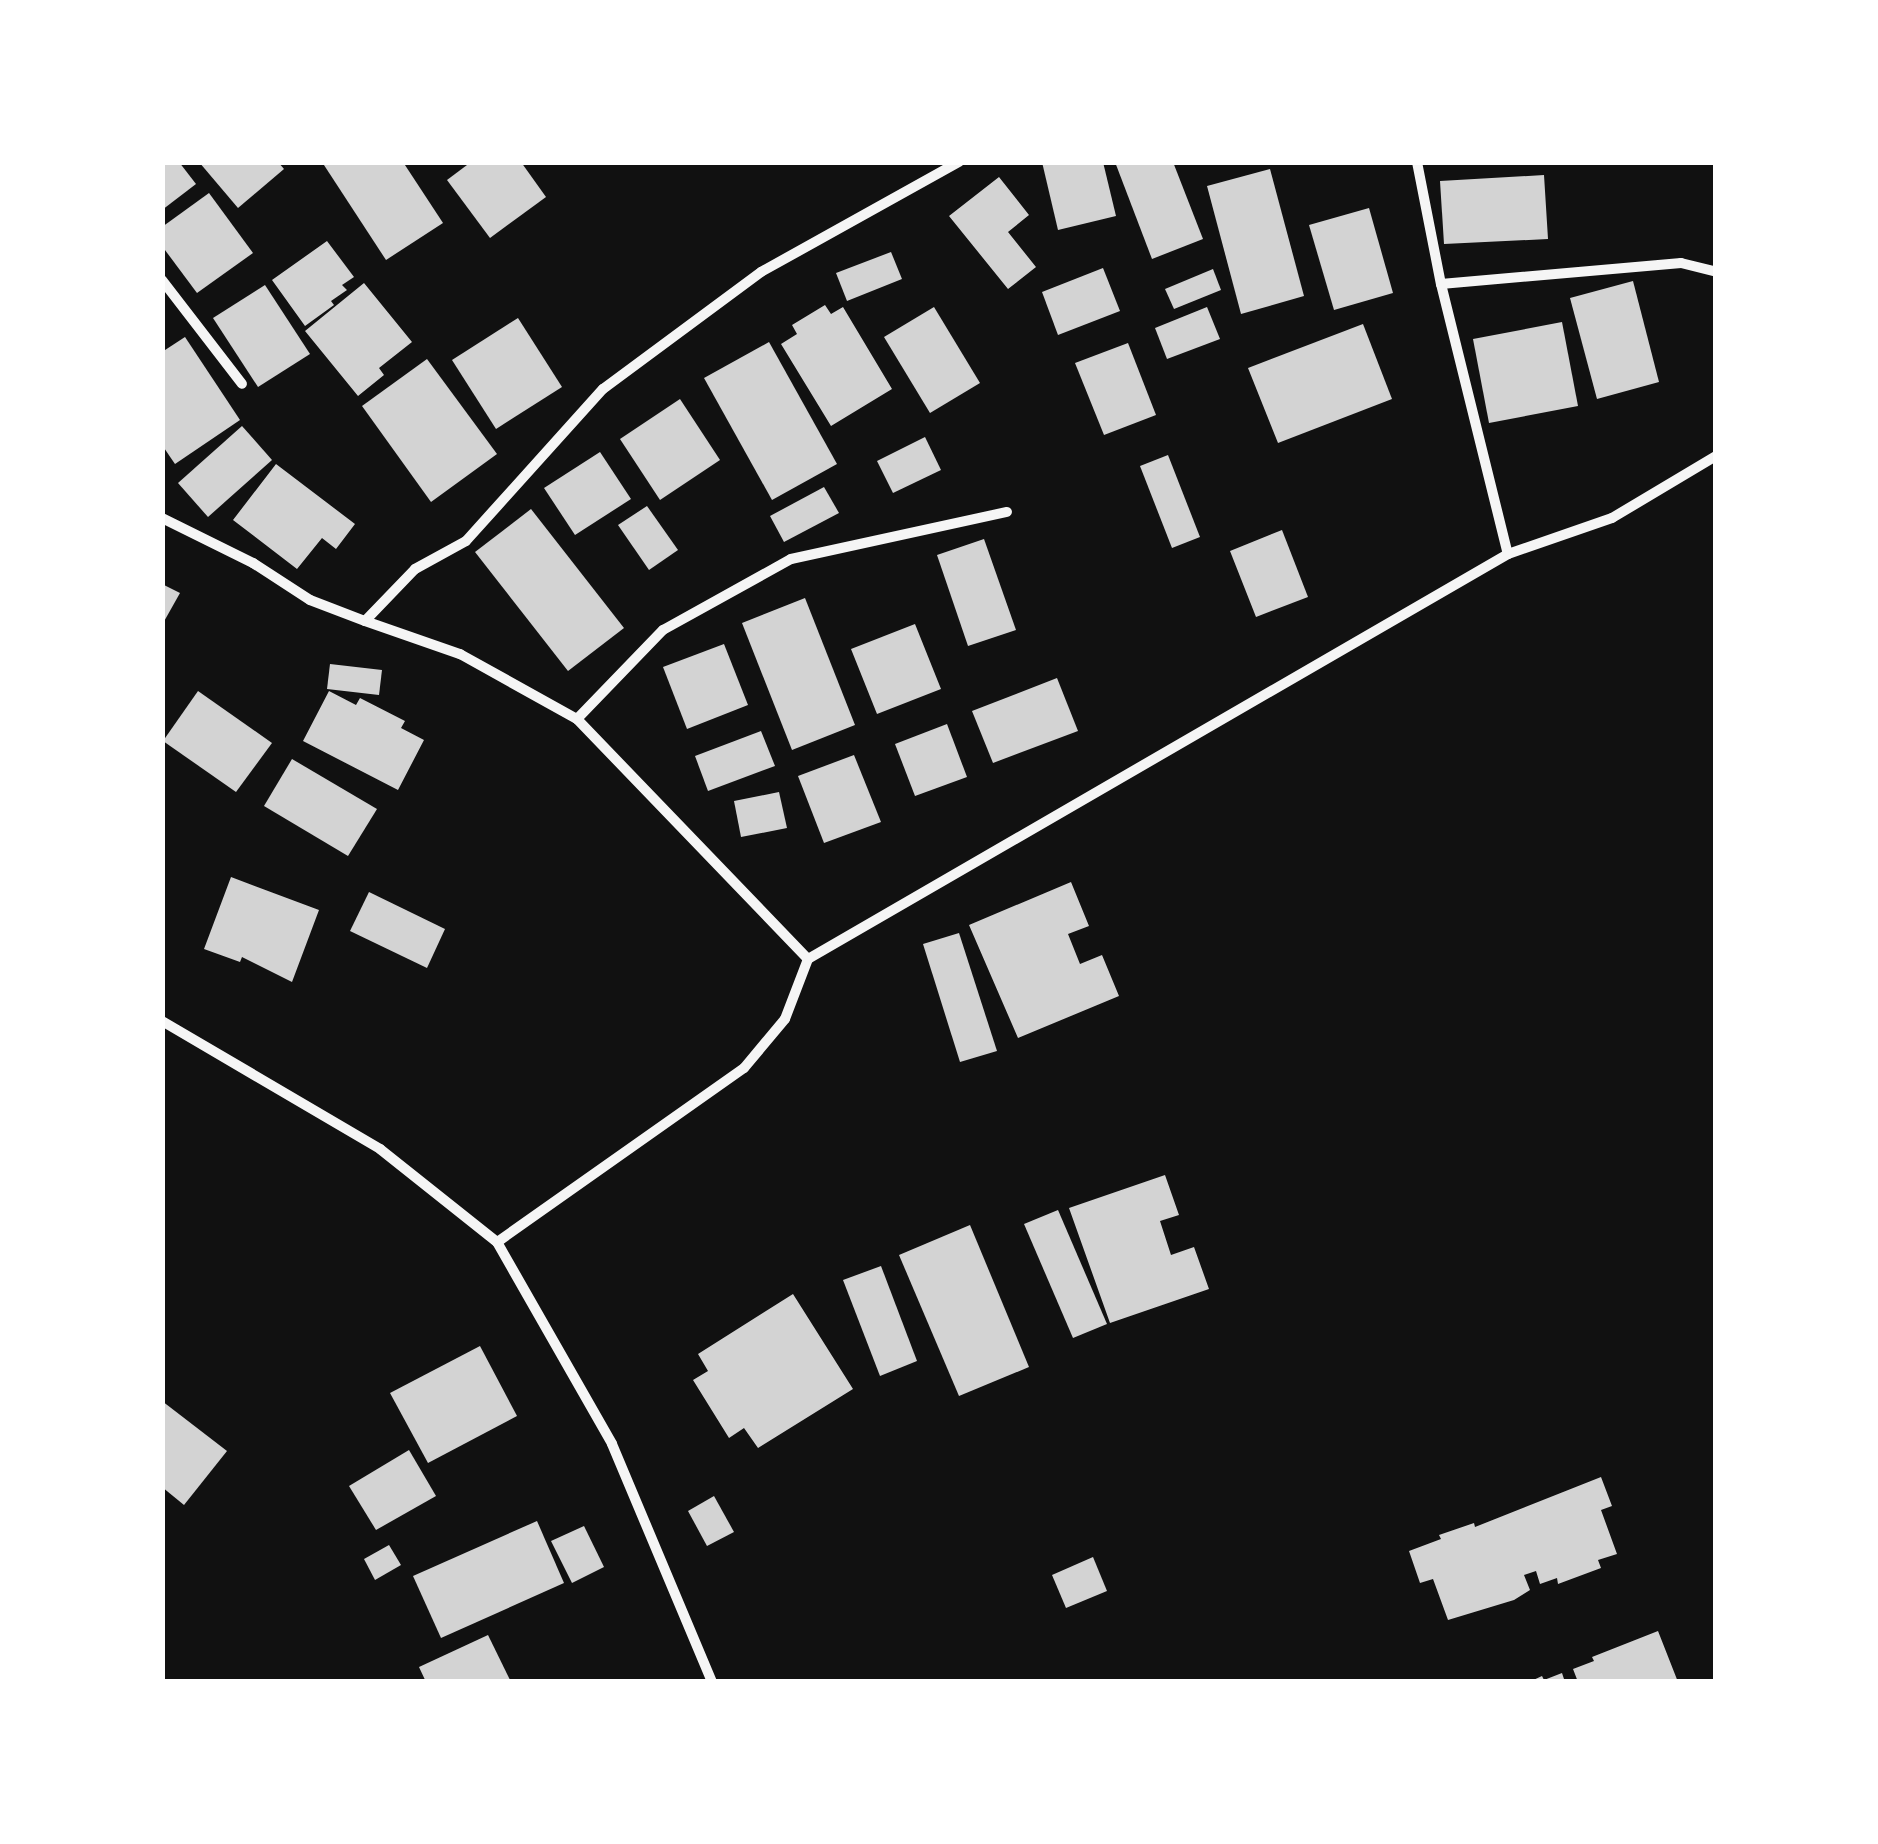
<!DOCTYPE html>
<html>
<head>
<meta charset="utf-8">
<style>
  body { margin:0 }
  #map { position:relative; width:1878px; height:1844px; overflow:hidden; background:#111; font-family:"DejaVu Sans",sans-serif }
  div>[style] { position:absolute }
  .building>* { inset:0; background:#d3d3d3 }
  .minor>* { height:10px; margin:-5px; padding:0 5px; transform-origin:5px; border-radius:5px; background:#f5f5f5 }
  span { translate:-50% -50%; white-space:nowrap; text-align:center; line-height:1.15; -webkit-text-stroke:8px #fff; paint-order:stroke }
  .frame { position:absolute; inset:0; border:165px solid #fff; pointer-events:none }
</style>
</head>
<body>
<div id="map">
  <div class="building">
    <i style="clip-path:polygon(162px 162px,179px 162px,196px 184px,162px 210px)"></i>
    <i style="clip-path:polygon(199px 162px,278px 162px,284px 169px,238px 208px)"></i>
    <i style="clip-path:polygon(322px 162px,403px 162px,443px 223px,386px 260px)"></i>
    <i style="clip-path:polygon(471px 162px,521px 162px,546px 197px,490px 238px,447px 180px)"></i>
    <i style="clip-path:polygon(1042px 162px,1103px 162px,1116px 216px,1058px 230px)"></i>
    <i style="clip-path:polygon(1115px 162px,1173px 162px,1203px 239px,1152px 259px)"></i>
    <i style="clip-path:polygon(1270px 169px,1304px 296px,1241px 314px,1207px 186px)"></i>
    <i style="clip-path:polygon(1544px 175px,1548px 239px,1444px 244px,1440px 181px)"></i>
    <i style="clip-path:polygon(999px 177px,1029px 215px,1008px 232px,1036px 267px,1008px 289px,949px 216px)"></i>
    <i style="clip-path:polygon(209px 193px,253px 253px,197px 293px,162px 246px,162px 227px)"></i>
    <i style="clip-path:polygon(1369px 208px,1393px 293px,1334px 310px,1309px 225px)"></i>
    <i style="clip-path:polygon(327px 241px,354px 277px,342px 285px,347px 290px,331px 301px,334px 305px,305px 326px,272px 280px)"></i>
    <i style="clip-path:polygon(891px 252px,902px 279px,847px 301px,836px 273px)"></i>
    <i style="clip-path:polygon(1103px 268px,1120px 311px,1058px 335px,1042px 292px)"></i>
    <i style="clip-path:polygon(1213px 269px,1221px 290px,1174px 309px,1165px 289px)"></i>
    <i style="clip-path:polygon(1633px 281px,1659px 382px,1597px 399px,1570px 298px)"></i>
    <i style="clip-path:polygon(364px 283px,412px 342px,379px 368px,384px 375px,358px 396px,305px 331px)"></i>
    <i style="clip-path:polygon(265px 285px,310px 354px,258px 387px,213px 318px)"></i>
    <i style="clip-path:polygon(825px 305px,831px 314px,843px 307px,892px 389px,831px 426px,781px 344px,797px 334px,792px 325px)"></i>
    <i style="clip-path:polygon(934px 307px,980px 383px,930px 413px,884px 337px)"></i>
    <i style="clip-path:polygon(1207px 307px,1220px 339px,1167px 359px,1155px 328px)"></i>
    <i style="clip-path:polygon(518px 318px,562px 387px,496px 429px,452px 360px)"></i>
    <i style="clip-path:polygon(1562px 322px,1578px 406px,1489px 423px,1473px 339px)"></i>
    <i style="clip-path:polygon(1363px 324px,1392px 399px,1278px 443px,1248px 368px)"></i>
    <i style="clip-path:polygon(185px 337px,240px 420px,175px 464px,162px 445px,162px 352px)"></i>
    <i style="clip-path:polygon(769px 342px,837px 464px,772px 500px,704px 378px)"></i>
    <i style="clip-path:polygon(1128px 343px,1156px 415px,1104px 435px,1075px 363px)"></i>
    <i style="clip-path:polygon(427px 359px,497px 454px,431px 502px,362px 406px)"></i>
    <i style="clip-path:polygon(680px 399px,720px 460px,660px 500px,620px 439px)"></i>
    <i style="clip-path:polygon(242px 426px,272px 460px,208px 517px,178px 483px)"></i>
    <i style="clip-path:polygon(925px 437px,941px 470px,893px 493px,877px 461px)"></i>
    <i style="clip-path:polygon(600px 452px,631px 499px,575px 535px,544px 488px)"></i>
    <i style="clip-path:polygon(1168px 455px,1200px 537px,1172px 548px,1140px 466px)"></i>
    <i style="clip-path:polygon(276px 464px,355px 524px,336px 549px,322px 538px,297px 569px,233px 520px)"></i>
    <i style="clip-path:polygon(824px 487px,839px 513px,784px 542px,770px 516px)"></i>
    <i style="clip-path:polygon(647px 506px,678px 550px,649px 570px,618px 525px)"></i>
    <i style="clip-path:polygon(531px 509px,624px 628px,568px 671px,475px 552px)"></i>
    <i style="clip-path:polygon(1282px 530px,1308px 597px,1256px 617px,1230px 551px)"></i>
    <i style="clip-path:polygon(984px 539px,1016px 630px,968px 646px,937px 555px)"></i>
    <i style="clip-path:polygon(162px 584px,180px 593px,162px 625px)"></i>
    <i style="clip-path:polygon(805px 598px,855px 725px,792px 750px,742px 623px)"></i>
    <i style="clip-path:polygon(915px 624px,941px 689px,877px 714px,851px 649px)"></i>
    <i style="clip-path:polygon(724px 644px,748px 705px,687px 729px,663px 667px)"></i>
    <i style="clip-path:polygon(330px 664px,382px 670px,379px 695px,327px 689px)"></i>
    <i style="clip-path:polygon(1057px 678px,1078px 731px,993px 763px,972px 711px)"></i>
    <i style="clip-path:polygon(198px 691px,272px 743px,236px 792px,163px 741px)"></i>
    <i style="clip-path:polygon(329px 691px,356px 705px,360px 698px,405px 721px,401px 728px,424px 740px,398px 790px,303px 741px)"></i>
    <i style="clip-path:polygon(947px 724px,967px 777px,915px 796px,895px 744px)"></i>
    <i style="clip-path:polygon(761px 731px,775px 766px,708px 791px,695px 756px)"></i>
    <i style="clip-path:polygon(854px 755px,881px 822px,824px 843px,798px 776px)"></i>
    <i style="clip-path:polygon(292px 759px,377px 809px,348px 856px,264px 806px)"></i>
    <i style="clip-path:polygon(779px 792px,787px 828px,741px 837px,734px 801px)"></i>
    <i style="clip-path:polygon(231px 877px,319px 910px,292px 982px,242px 957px,240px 962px,204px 949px)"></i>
    <i style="clip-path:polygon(1071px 882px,1089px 926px,1068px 934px,1080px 964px,1102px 955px,1119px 996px,1018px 1038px,969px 925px)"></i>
    <i style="clip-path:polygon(369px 892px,445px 929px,427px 968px,350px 931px)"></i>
    <i style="clip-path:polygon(959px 933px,997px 1051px,960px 1062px,923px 944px)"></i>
    <i style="clip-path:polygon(1165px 1175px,1179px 1215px,1160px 1221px,1171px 1255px,1194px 1247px,1209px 1289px,1110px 1323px,1069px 1208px)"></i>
    <i style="clip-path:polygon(1058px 1210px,1107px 1324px,1073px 1338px,1024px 1224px)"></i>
    <i style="clip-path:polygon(970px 1225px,1029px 1367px,959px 1396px,899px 1255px)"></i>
    <i style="clip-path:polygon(881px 1266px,917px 1361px,880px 1376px,843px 1280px)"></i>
    <i style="clip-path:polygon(793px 1294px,853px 1389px,758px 1448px,744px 1428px,729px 1438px,693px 1380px,708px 1371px,698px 1354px)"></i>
    <i style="clip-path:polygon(480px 1346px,517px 1416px,428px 1463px,390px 1393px)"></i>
    <i style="clip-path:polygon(162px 1401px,227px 1451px,184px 1505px,162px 1487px)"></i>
    <i style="clip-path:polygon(409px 1450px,436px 1496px,376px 1530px,349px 1486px)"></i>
    <i style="clip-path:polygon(1601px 1477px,1612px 1506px,1601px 1510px,1617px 1554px,1598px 1560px,1601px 1568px,1558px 1584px,1557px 1578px,1540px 1584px,1536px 1571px,1524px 1575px,1530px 1590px,1514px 1600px,1448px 1620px,1433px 1579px,1420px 1583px,1409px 1551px,1441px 1539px,1439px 1535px,1474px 1523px,1475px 1527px)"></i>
    <i style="clip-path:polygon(714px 1496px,734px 1532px,707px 1546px,688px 1511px)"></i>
    <i style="clip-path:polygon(537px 1521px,564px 1583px,441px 1638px,413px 1576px)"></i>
    <i style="clip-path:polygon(584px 1526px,604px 1567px,572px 1583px,551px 1541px)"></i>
    <i style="clip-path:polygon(389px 1545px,401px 1565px,375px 1580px,364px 1559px)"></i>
    <i style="clip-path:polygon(1093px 1557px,1107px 1591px,1066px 1608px,1052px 1575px)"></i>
    <i style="clip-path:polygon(1658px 1631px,1678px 1682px,1578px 1682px,1573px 1669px,1594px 1661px,1592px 1657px)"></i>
    <i style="clip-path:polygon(488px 1635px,511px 1682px,426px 1682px,419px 1667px)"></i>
    <i style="clip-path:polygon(1562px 1673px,1565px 1682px,1529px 1682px,1542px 1676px,1544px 1680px)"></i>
  </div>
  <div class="minor">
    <i style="left:1417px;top:162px;width:124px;rotate:78.9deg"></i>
    <i style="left:1441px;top:284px;width:278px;rotate:76.1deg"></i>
    <i style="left:162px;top:280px;width:131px;rotate:52.4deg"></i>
    <i style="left:1441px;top:284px;width:241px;rotate:-5deg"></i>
    <i style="left:1681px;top:263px;width:36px;rotate:14deg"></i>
    <i style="left:162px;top:518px;width:102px;rotate:26.3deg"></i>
    <i style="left:253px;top:563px;width:68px;rotate:33deg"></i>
    <i style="left:310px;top:600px;width:59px;rotate:20.9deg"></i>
    <i style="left:365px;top:621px;width:72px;rotate:-46.1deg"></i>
    <i style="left:415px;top:569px;width:58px;rotate:-28.8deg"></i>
    <i style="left:466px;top:541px;width:205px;rotate:-48deg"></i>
    <i style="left:603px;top:389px;width:197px;rotate:-36.5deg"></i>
    <i style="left:761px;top:272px;width:227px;rotate:-29.1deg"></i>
    <i style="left:365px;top:621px;width:101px;rotate:19.2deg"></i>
    <i style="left:460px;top:654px;width:134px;rotate:29.1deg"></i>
    <i style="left:577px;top:719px;width:333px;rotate:46.1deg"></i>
    <i style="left:808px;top:959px;width:64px;rotate:111deg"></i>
    <i style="left:785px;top:1019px;width:64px;rotate:129.9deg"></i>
    <i style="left:744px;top:1068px;width:302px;rotate:144.8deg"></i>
    <i style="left:577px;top:719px;width:124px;rotate:-46deg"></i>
    <i style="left:663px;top:630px;width:146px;rotate:-29deg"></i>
    <i style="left:791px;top:559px;width:221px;rotate:-12.3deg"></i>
    <i style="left:808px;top:959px;width:809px;rotate:-30.05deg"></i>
    <i style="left:1508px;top:554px;width:110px;rotate:-19.1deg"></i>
    <i style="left:1612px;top:518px;width:121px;rotate:-30.8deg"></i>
    <i style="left:162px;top:1021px;width:253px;rotate:30.4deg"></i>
    <i style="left:380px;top:1149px;width:149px;rotate:38.5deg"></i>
    <i style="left:497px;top:1242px;width:232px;rotate:60.3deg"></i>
    <i style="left:612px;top:1444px;width:258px;rotate:67.2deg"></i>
  </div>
  <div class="frame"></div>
</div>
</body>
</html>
